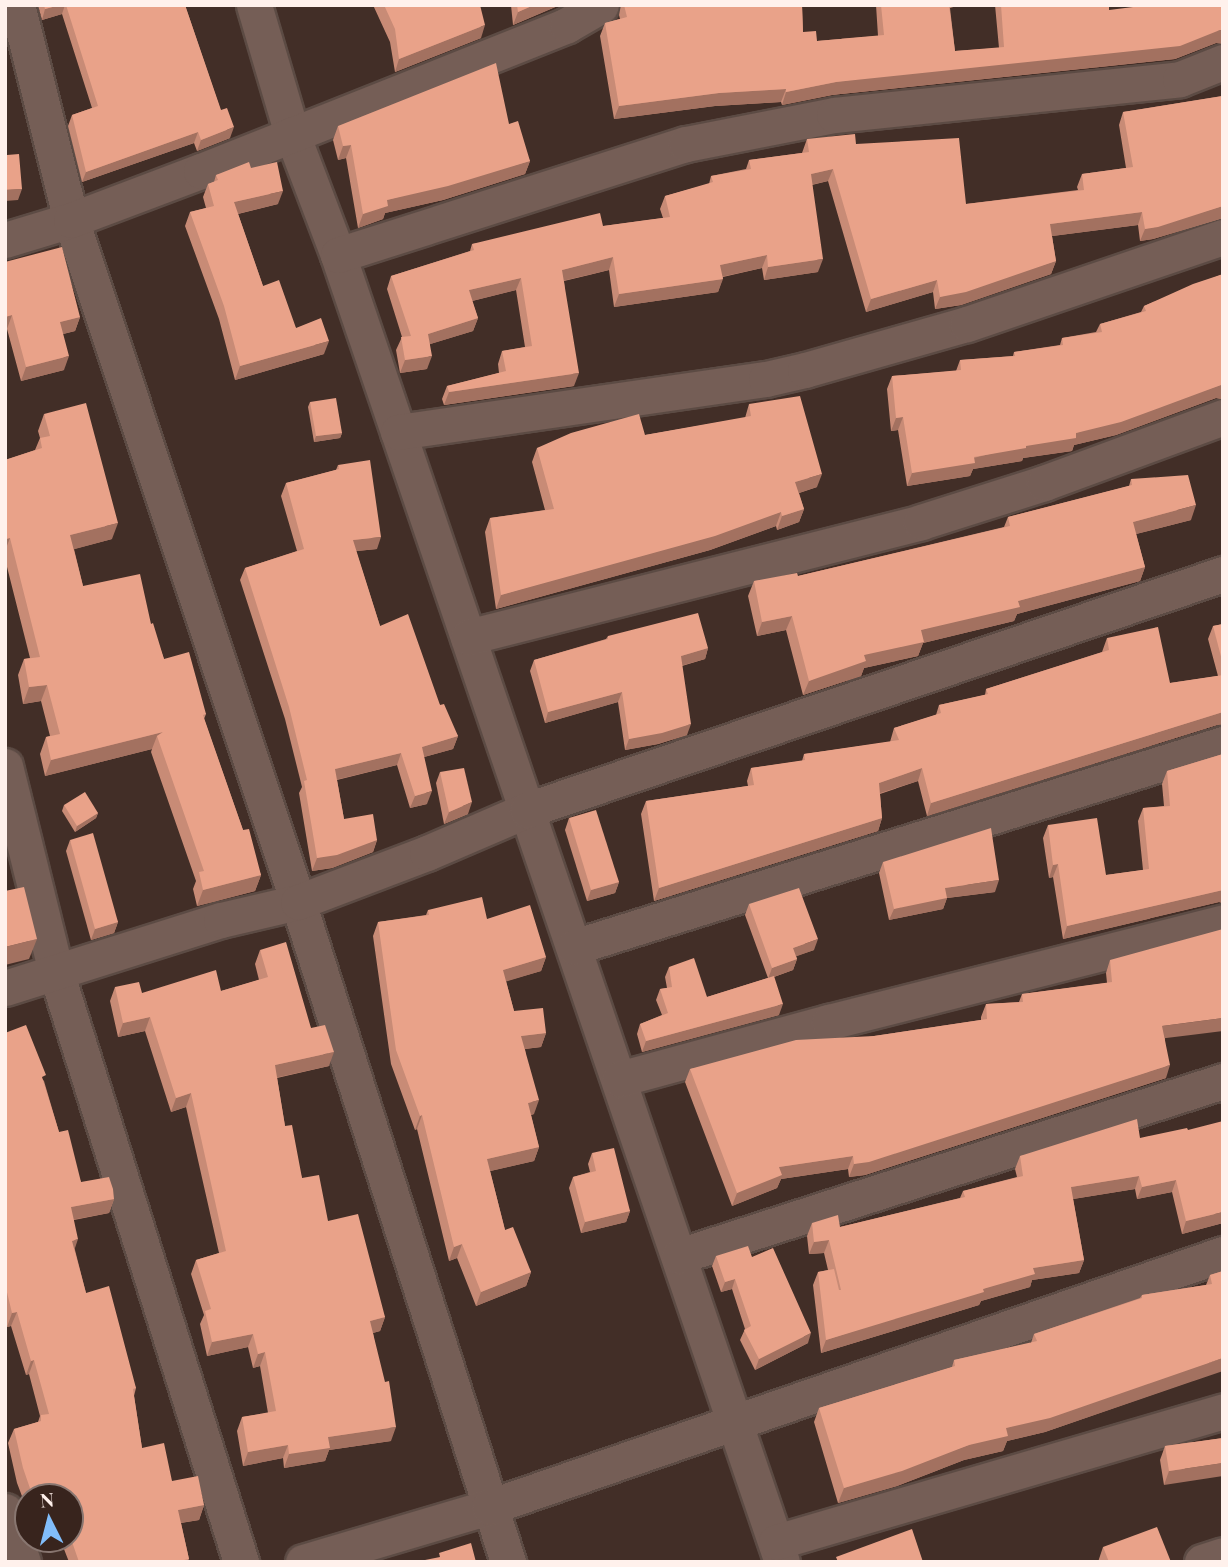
<!DOCTYPE html>
<html>
<head>
<meta charset="utf-8">
<style>
  body { margin:0 }
  #map { position:relative; width:1228px; height:1567px; overflow:hidden; background:#422e27; font-family:"Playfair Display",serif }
  div>[style] { position:absolute }
  .roads { filter:drop-shadow(2px 0 #5c4b44) drop-shadow(-2px 0 #5c4b44) drop-shadow(0 2px #5c4b44) drop-shadow(0 -2px #5c4b44) }
  .minor>* { height:35px; margin:-17.5px; padding:0 17.5px; transform-origin:17.5px; border-radius:17.5px; background:#755e56 }
  .wall>* { inset:0; background:#c88b76 }
  .shaded-wall>* { inset:0; background:#a37160 }
  .building>* { inset:0; background:#e9a289 }
  span { translate:-50% -50%; white-space:nowrap; text-align:center; line-height:1.15; -webkit-text-stroke:7px #38241d; paint-order:stroke }
  .frame { position:absolute; inset:0; border:7px solid #fff1ec; pointer-events:none }
  .north { position:absolute; left:14px; top:1483px; width:70px; height:70px; box-sizing:border-box; background:#38241d; border:2px solid #887670; border-radius:50%; rotate:354deg; font-size:19px; font-weight:700; line-height:28px; text-align:center; color:#fff1ec }
  .north::after { content:''; display:block; margin:auto; width:24px; height:32px; background:#81bdfa; clip-path:polygon(50% 0,100% 100%,50% 72%,0 100%) }
</style>
</head>
<body>
<div id="map">
  <div class="roads">
    <div class="minor">
      <i style="left:17px;top:5px;width:222px;rotate:75.9deg"></i>
      <i style="left:71px;top:220px;width:719px;rotate:71.59deg"></i>
      <i style="left:298px;top:902px;width:693px;rotate:72.35deg"></i>
      <i style="left:254px;top:5px;width:134px;rotate:73.6deg"></i>
      <i style="left:292px;top:134px;width:129px;rotate:69.2deg"></i>
      <i style="left:338px;top:255px;width:1380px;rotate:71.24deg"></i>
      <i style="left:5px;top:240px;width:69px;rotate:-16.9deg"></i>
      <i style="left:71px;top:220px;width:139px;rotate:-20.7deg"></i>
      <i style="left:201px;top:171px;width:394px;rotate:-21.7deg"></i>
      <i style="left:567px;top:25px;width:39px;rotate:-30deg"></i>
      <i style="left:338px;top:255px;width:365px;rotate:-17.7deg"></i>
      <i style="left:686px;top:144px;width:151px;rotate:-11.1deg"></i>
      <i style="left:834px;top:115px;width:348px;rotate:-5.9deg"></i>
      <i style="left:1180px;top:79px;width:46px;rotate:-21.6deg"></i>
      <i style="left:398px;top:432px;width:372px;rotate:-8.2deg"></i>
      <i style="left:766px;top:379px;width:40px;rotate:-13deg"></i>
      <i style="left:805px;top:370px;width:168px;rotate:-15.9deg"></i>
      <i style="left:967px;top:324px;width:270px;rotate:-18.8deg"></i>
      <i style="left:468px;top:637px;width:467px;rotate:-14.2deg"></i>
      <i style="left:921px;top:522px;width:129px;rotate:-17.6deg"></i>
      <i style="left:1044px;top:483px;width:191px;rotate:-20.2deg"></i>
      <i style="left:5px;top:766px;width:212px;rotate:76.1deg"></i>
      <i style="left:56px;top:972px;width:618px;rotate:72.59deg"></i>
      <i style="left:574px;top:947px;width:680px;rotate:-17.37deg"></i>
      <i style="left:5px;top:988px;width:226px;rotate:-17.5deg"></i>
      <i style="left:221px;top:920px;width:79px;rotate:-13.2deg"></i>
      <i style="left:298px;top:902px;width:138px;rotate:-20.8deg"></i>
      <i style="left:427px;top:853px;width:109px;rotate:-23.3deg"></i>
      <i style="left:527px;top:810px;width:735px;rotate:-18.73deg"></i>
      <i style="left:619px;top:1079px;width:218px;rotate:-15.2deg"></i>
      <i style="left:829px;top:1022px;width:406px;rotate:-14.2deg"></i>
      <i style="left:679px;top:1256px;width:571px;rotate:-17.83deg"></i>
      <i style="left:5px;top:1511px;width:54px;rotate:70.6deg"></i>
      <i style="left:776px;top:1542px;width:466px;rotate:-16.3deg"></i>
      <i style="left:303px;top:1562px;width:194px;rotate:-16.5deg"></i>
      <i style="left:489px;top:1507px;width:776px;rotate:-19.02deg"></i>
      <i style="left:1202px;top:1562px;width:22px;rotate:-18deg"></i>
    </div>
  </div>
  <div class="wall">
    <i style="clip-path:polygon(38px 5px,185px 5px,230px 138px,197px 151px,194px 143px,82px 182px,68px 126px,72px 115px,92px 108px,62px 14px,42px 20px)"></i>
    <i style="clip-path:polygon(373px 5px,480px 5px,481px 38px,395px 72px,390px 42px)"></i>
    <i style="clip-path:polygon(511px 5px,560px 5px,513px 25px)"></i>
    <i style="clip-path:polygon(621px 5px,802px 5px,803px 32px,817px 41px,878px 36px,876px 5px,960px 5px,950px 8px,955px 51px,999px 48px,995px 5px,1109px 5px,1109px 10px,1216px 43px,1175px 59px,832px 95px,782px 105px,781px 102px,715px 106px,614px 119px,600px 36px,605px 23px,620px 19px,619px 15px)"></i>
    <i style="clip-path:polygon(1223px 92px,1223px 218px,1153px 239px,1140px 241px,1138px 225px,1052px 236px,1056px 261px,1051px 274px,961px 305px,935px 309px,933px 292px,866px 312px,828px 181px,812px 185px,818px 272px,764px 280px,762px 268px,723px 277px,718px 292px,614px 307px,609px 270px,564px 281px,574px 386px,444px 405px,442px 399px,447px 386px,499px 373px,498px 364px,502px 351px,525px 347px,516px 290px,472px 301px,478px 318px,473px 331px,430px 344px,427px 369px,400px 373px,396px 350px,402px 337px,387px 289px,391px 276px,470px 251px,472px 244px,663px 218px,660px 209px,665px 196px,709px 184px,711px 176px,746px 169px,749px 160px,802px 153px,807px 139px,856px 144px,966px 204px,1078px 190px,1077px 187px,1082px 174px,1126px 168px,1119px 125px,1123px 112px,1222px 96px)"></i>
    <i style="clip-path:polygon(509px 124px,530px 161px,525px 174px,443px 200px,385px 213px,383px 219px,358px 228px,346px 158px,338px 160px,333px 140px,338px 126px)"></i>
    <i style="clip-path:polygon(251px 168px,278px 204px,238px 214px,263px 286px,296px 328px,324px 354px,235px 380px,219px 319px,185px 226px,190px 212px,206px 208px,203px 197px,208px 184px,214px 182px,216px 175px)"></i>
    <i style="clip-path:polygon(5px 262px,80px 317px,75px 331px,63px 334px,64px 370px,21px 381px,7px 329px,5px 329px)"></i>
    <i style="clip-path:polygon(1223px 274px,1223px 399px,1216px 398px,1116px 435px,1074px 445px,1072px 451px,1023px 458px,1022px 461px,973px 469px,970px 476px,907px 486px,898px 430px,891px 431px,887px 389px,892px 376px,956px 371px,960px 360px,1013px 356px,1014px 352px,1060px 345px,1062px 338px,1096px 332px,1100px 324px,1141px 312px,1144px 306px)"></i>
    <i style="clip-path:polygon(310px 402px,342px 433px,340px 438px,314px 442px,308px 407px)"></i>
    <i style="clip-path:polygon(749px 404px,817px 487px,799px 493px,804px 509px,799px 522px,777px 530px,776px 526px,710px 550px,496px 609px,485px 532px,490px 518px,545px 510px,532px 462px,537px 448px,645px 435px,745px 418px)"></i>
    <i style="clip-path:polygon(44px 414px,112px 539px,74px 549px,83px 586px,151px 624px,164px 659px,206px 714px,204px 719px,243px 830px,261px 875px,255px 891px,197px 906px,193px 889px,196px 881px,151px 752px,152px 749px,45px 776px,40px 754px,46px 737px,50px 736px,41px 701px,23px 704px,18px 675px,24px 659px,30px 658px,5px 559px,5px 460px,35px 450px,40px 438px,38px 431px)"></i>
    <i style="clip-path:polygon(338px 465px,377px 549px,356px 551px,380px 626px,440px 705px,458px 736px,453px 749px,424px 757px,427px 804px,410px 808px,397px 765px,337px 780px,344px 819px,377px 840px,373px 852px,332px 868px,312px 871px,299px 793px,302px 787px,285px 719px,240px 580px,245px 568px,297px 551px,281px 496px,286px 483px,336px 470px)"></i>
    <i style="clip-path:polygon(1131px 479px,1191px 520px,1136px 534px,1145px 567px,1140px 581px,1017px 614px,1014px 621px,923px 643px,918px 656px,864px 668px,861px 676px,803px 695px,786px 630px,757px 636px,748px 596px,754px 581px,798px 576px,1004px 527px,1008px 517px,1129px 486px)"></i>
    <i style="clip-path:polygon(1223px 624px,1223px 724px,1217px 725px,927px 816px,918px 781px,880px 794px,882px 818px,878px 831px,654px 901px,641px 814px,646px 801px,748px 786px,747px 781px,751px 768px,802px 761px,804px 754px,890px 742px,894px 728px,936px 715px,939px 705px,985px 695px,986px 689px,1102px 652px,1107px 638px,1170px 683px,1218px 676px,1208px 639px,1213px 626px)"></i>
    <i style="clip-path:polygon(608px 636px,708px 648px,705px 659px,682px 666px,687px 735px,658px 744px,625px 750px,618px 702px,545px 723px,530px 671px,534px 660px,606px 639px)"></i>
    <i style="clip-path:polygon(1223px 754px,1223px 903px,1219px 902px,1063px 939px,1053px 877px,1049px 878px,1043px 838px,1048px 825px,1106px 875px,1143px 870px,1138px 821px,1143px 808px,1164px 806px,1162px 784px,1167px 771px)"></i>
    <i style="clip-path:polygon(440px 772px,468px 814px,444px 824px,436px 783px)"></i>
    <i style="clip-path:polygon(64px 805px,98px 813px,96px 818px,75px 832px,62px 811px)"></i>
    <i style="clip-path:polygon(569px 818px,619px 882px,615px 893px,587px 901px,565px 830px)"></i>
    <i style="clip-path:polygon(70px 840px,118px 922px,114px 933px,91px 940px,66px 851px)"></i>
    <i style="clip-path:polygon(883px 862px,995px 892px,947px 898px,943px 909px,889px 920px,879px 873px)"></i>
    <i style="clip-path:polygon(749px 904px,814px 950px,796px 956px,797px 959px,793px 970px,774px 977px,779px 1015px,642px 1052px,637px 1034px,640px 1024px,662px 1015px,656px 1000px,660px 989px,667px 988px,665px 977px,669px 967px,707px 997px,768px 978px,745px 915px)"></i>
    <i style="clip-path:polygon(428px 910px,487px 919px,546px 957px,541px 971px,506px 981px,514px 1011px,546px 1033px,541px 1047px,525px 1049px,534px 1114px,531px 1115px,539px 1147px,534px 1161px,490px 1171px,505px 1230px,531px 1272px,526px 1286px,476px 1306px,457px 1258px,449px 1261px,417px 1129px,415px 1130px,391px 1064px,373px 936px,378px 922px,426px 915px)"></i>
    <i style="clip-path:polygon(260px 950px,311px 1028px,329px 1066px,277px 1078px,285px 1126px,302px 1178px,385px 1317px,380px 1331px,373px 1333px,391px 1441px,329px 1450px,325px 1461px,284px 1468px,283px 1458px,243px 1466px,237px 1431px,242px 1417px,268px 1413px,260px 1366px,253px 1368px,248px 1347px,207px 1356px,200px 1324px,204px 1315px,191px 1274px,196px 1260px,219px 1253px,186px 1107px,171px 1112px,145px 1031px,118px 1037px,110px 1001px,115px 987px,142px 993px,221px 991px,259px 980px,255px 964px)"></i>
    <i style="clip-path:polygon(1110px 960px,1165px 1038px,1166px 1078px,865px 1175px,849px 1177px,848px 1169px,781px 1179px,777px 1188px,732px 1206px,685px 1082px,690px 1069px,874px 1036px,981px 1020px,981px 1017px,986px 1004px,1019px 1002px,1022px 994px,1107px 983px,1106px 973px)"></i>
    <i style="clip-path:polygon(5px 1033px,44px 1081px,59px 1132px,81px 1182px,114px 1199px,109px 1213px,74px 1220px,75px 1250px,86px 1293px,136px 1388px,134px 1396px,142px 1448px,172px 1481px,204px 1505px,199px 1520px,181px 1523px,189px 1559px,187px 1562px,69px 1562px,62px 1544px,42px 1551px,38px 1539px,70px 1539px,70px 1497px,28px 1497px,28px 1512px,17px 1483px,8px 1443px,14px 1429px,38px 1422px,40px 1416px,29px 1374px,26px 1375px,11px 1326px,7px 1327px,5px 1321px)"></i>
    <i style="clip-path:polygon(1140px 1138px,1223px 1223px,1182px 1234px,1172px 1192px,1137px 1199px,1135px 1189px,1073px 1199px,1084px 1260px,1079px 1273px,1032px 1280px,1030px 1287px,981px 1301px,979px 1305px,821px 1353px,813px 1285px,818px 1272px,828px 1270px,824px 1253px,809px 1254px,807px 1236px,812px 1223px,840px 1227px,960px 1198px,963px 1191px,1017px 1177px,1015px 1169px,1020px 1156px)"></i>
    <i style="clip-path:polygon(592px 1153px,630px 1211px,626px 1222px,581px 1233px,569px 1188px,573px 1177px,590px 1172px,588px 1164px)"></i>
    <i style="clip-path:polygon(716px 1256px,752px 1257px,808px 1343px,755px 1370px,740px 1340px,745px 1329px,732px 1289px,721px 1292px,712px 1266px)"></i>
    <i style="clip-path:polygon(1223px 1271px,1206px 1376px,1045px 1432px,1007px 1441px,1003px 1451px,964px 1460px,897px 1486px,838px 1503px,814px 1422px,819px 1408px,952px 1367px,954px 1360px,1031px 1343px,1034px 1334px,1140px 1298px,1142px 1295px,1206px 1285px,1210px 1275px)"></i>
    <i style="clip-path:polygon(1223px 1438px,1164px 1485px,1160px 1460px,1165px 1446px)"></i>
    <i style="clip-path:polygon(1103px 1547px,1171px 1562px,1098px 1562px)"></i>
  </div>
  <div class="shaded-wall">
    <i style="clip-path:polygon(60px 5px,65px 5px,62px 14px,42px 20px,45px 9px)"></i>
    <i style="clip-path:polygon(534px 5px,560px 5px,513px 25px,518px 12px)"></i>
    <i style="clip-path:polygon(485px 25px,481px 38px,395px 72px,399px 59px)"></i>
    <i style="clip-path:polygon(1220px 30px,1223px 31px,1223px 44px,1216px 43px,1175px 59px,832px 95px,782px 105px,786px 92px,836px 82px)"></i>
    <i style="clip-path:polygon(786px 89px,781px 102px,715px 106px,614px 119px,619px 106px,719px 93px)"></i>
    <i style="clip-path:polygon(234px 127px,230px 138px,197px 151px,201px 140px)"></i>
    <i style="clip-path:polygon(198px 132px,194px 143px,82px 182px,86px 172px)"></i>
    <i style="clip-path:polygon(351px 145px,346px 158px,338px 160px,343px 146px)"></i>
    <i style="clip-path:polygon(530px 161px,525px 174px,443px 200px,385px 213px,383px 219px,358px 228px,363px 214px,387px 200px)"></i>
    <i style="clip-path:polygon(833px 169px,828px 181px,806px 186px,811px 174px)"></i>
    <i style="clip-path:polygon(22px 189px,18px 200px,5px 201px,5px 190px)"></i>
    <i style="clip-path:polygon(283px 191px,278px 204px,229px 216px,234px 202px)"></i>
    <i style="clip-path:polygon(1223px 206px,1223px 218px,1153px 239px,1140px 241px,1145px 229px)"></i>
    <i style="clip-path:polygon(1142px 212px,1138px 225px,1045px 237px,1050px 224px)"></i>
    <i style="clip-path:polygon(767px 255px,762px 268px,716px 278px,720px 265px)"></i>
    <i style="clip-path:polygon(613px 257px,609px 270px,558px 282px,562px 270px)"></i>
    <i style="clip-path:polygon(823px 259px,818px 272px,764px 280px,768px 267px)"></i>
    <i style="clip-path:polygon(1056px 261px,1051px 274px,961px 305px,935px 309px,940px 297px)"></i>
    <i style="clip-path:polygon(521px 278px,516px 290px,464px 303px,469px 290px)"></i>
    <i style="clip-path:polygon(723px 279px,718px 292px,614px 307px,619px 294px)"></i>
    <i style="clip-path:polygon(937px 280px,933px 292px,866px 312px,871px 299px)"></i>
    <i style="clip-path:polygon(12px 315px,7px 329px,5px 329px,5px 317px)"></i>
    <i style="clip-path:polygon(80px 317px,75px 331px,55px 336px,60px 322px)"></i>
    <i style="clip-path:polygon(478px 318px,473px 331px,424px 346px,428px 334px)"></i>
    <i style="clip-path:polygon(329px 341px,324px 354px,235px 380px,240px 366px)"></i>
    <i style="clip-path:polygon(69px 356px,64px 370px,21px 381px,26px 367px)"></i>
    <i style="clip-path:polygon(432px 356px,427px 369px,400px 373px,405px 360px)"></i>
    <i style="clip-path:polygon(579px 373px,574px 386px,444px 405px,449px 392px)"></i>
    <i style="clip-path:polygon(1221px 385px,1223px 385px,1223px 399px,1216px 398px,1116px 435px,1074px 445px,1072px 451px,1023px 458px,1022px 461px,973px 469px,970px 476px,907px 486px,912px 473px,1076px 433px)"></i>
    <i style="clip-path:polygon(903px 417px,898px 430px,891px 431px,896px 418px)"></i>
    <i style="clip-path:polygon(342px 433px,340px 438px,314px 442px,316px 436px)"></i>
    <i style="clip-path:polygon(822px 474px,817px 487px,790px 496px,795px 482px)"></i>
    <i style="clip-path:polygon(1196px 505px,1191px 520px,1128px 536px,1133px 522px)"></i>
    <i style="clip-path:polygon(804px 509px,799px 522px,777px 530px,782px 516px)"></i>
    <i style="clip-path:polygon(781px 512px,776px 526px,710px 550px,496px 609px,501px 595px)"></i>
    <i style="clip-path:polygon(118px 523px,112px 539px,64px 552px,70px 535px)"></i>
    <i style="clip-path:polygon(381px 537px,377px 549px,348px 552px,353px 540px)"></i>
    <i style="clip-path:polygon(10px 538px,5px 551px,5px 540px,6px 539px)"></i>
    <i style="clip-path:polygon(1145px 567px,1140px 581px,1017px 614px,1014px 621px,923px 643px,918px 656px,864px 668px,861px 676px,803px 695px,809px 681px,864px 655px,921px 630px,1018px 601px)"></i>
    <i style="clip-path:polygon(792px 616px,786px 630px,757px 636px,762px 622px)"></i>
    <i style="clip-path:polygon(708px 648px,705px 659px,677px 667px,681px 656px)"></i>
    <i style="clip-path:polygon(47px 685px,41px 701px,23px 704px,29px 687px)"></i>
    <i style="clip-path:polygon(622px 692px,618px 702px,545px 723px,548px 712px)"></i>
    <i style="clip-path:polygon(1223px 712px,1223px 724px,1217px 725px,927px 816px,931px 803px)"></i>
    <i style="clip-path:polygon(691px 724px,687px 735px,658px 744px,625px 750px,629px 739px)"></i>
    <i style="clip-path:polygon(163px 732px,157px 736px,152px 749px,45px 776px,51px 760px)"></i>
    <i style="clip-path:polygon(458px 736px,453px 749px,417px 759px,422px 747px)"></i>
    <i style="clip-path:polygon(401px 753px,397px 765px,331px 781px,335px 769px)"></i>
    <i style="clip-path:polygon(922px 768px,918px 781px,874px 795px,879px 783px)"></i>
    <i style="clip-path:polygon(432px 791px,427px 804px,410px 808px,415px 796px)"></i>
    <i style="clip-path:polygon(472px 802px,468px 814px,444px 824px,449px 812px)"></i>
    <i style="clip-path:polygon(98px 813px,96px 818px,75px 832px,77px 826px)"></i>
    <i style="clip-path:polygon(882px 818px,878px 831px,654px 901px,659px 888px)"></i>
    <i style="clip-path:polygon(377px 840px,373px 852px,332px 868px,312px 871px,317px 858px)"></i>
    <i style="clip-path:polygon(1058px 864px,1053px 877px,1049px 878px,1053px 865px)"></i>
    <i style="clip-path:polygon(261px 875px,255px 891px,197px 906px,203px 890px)"></i>
    <i style="clip-path:polygon(999px 880px,995px 892px,947px 898px,943px 909px,889px 920px,894px 909px,945px 888px)"></i>
    <i style="clip-path:polygon(619px 882px,615px 893px,587px 901px,591px 890px)"></i>
    <i style="clip-path:polygon(1223px 890px,1223px 903px,1219px 902px,1063px 939px,1067px 926px)"></i>
    <i style="clip-path:polygon(118px 922px,114px 933px,91px 940px,95px 929px)"></i>
    <i style="clip-path:polygon(37px 939px,29px 959px,5px 965px,5px 947px)"></i>
    <i style="clip-path:polygon(818px 939px,814px 950px,789px 959px,793px 948px)"></i>
    <i style="clip-path:polygon(546px 957px,541px 971px,498px 984px,503px 970px)"></i>
    <i style="clip-path:polygon(797px 959px,793px 970px,768px 979px,772px 968px)"></i>
    <i style="clip-path:polygon(783px 1004px,779px 1015px,642px 1052px,646px 1041px)"></i>
    <i style="clip-path:polygon(150px 1017px,145px 1031px,118px 1037px,123px 1023px)"></i>
    <i style="clip-path:polygon(1223px 1018px,1223px 1031px,1158px 1039px,1162px 1026px)"></i>
    <i style="clip-path:polygon(546px 1033px,541px 1047px,516px 1050px,521px 1036px)"></i>
    <i style="clip-path:polygon(334px 1052px,329px 1066px,270px 1079px,275px 1065px)"></i>
    <i style="clip-path:polygon(1170px 1065px,1166px 1078px,865px 1175px,849px 1177px,854px 1164px)"></i>
    <i style="clip-path:polygon(191px 1093px,186px 1107px,171px 1112px,176px 1098px)"></i>
    <i style="clip-path:polygon(539px 1100px,534px 1114px,523px 1117px,528px 1103px)"></i>
    <i style="clip-path:polygon(422px 1115px,417px 1129px,415px 1130px,420px 1116px)"></i>
    <i style="clip-path:polygon(539px 1147px,534px 1161px,482px 1173px,487px 1159px)"></i>
    <i style="clip-path:polygon(853px 1156px,848px 1169px,781px 1179px,777px 1188px,732px 1206px,737px 1193px,779px 1167px)"></i>
    <i style="clip-path:polygon(1139px 1176px,1135px 1189px,1067px 1200px,1071px 1187px)"></i>
    <i style="clip-path:polygon(1176px 1180px,1172px 1192px,1137px 1199px,1142px 1187px)"></i>
    <i style="clip-path:polygon(114px 1199px,109px 1213px,66px 1221px,71px 1207px)"></i>
    <i style="clip-path:polygon(630px 1211px,626px 1222px,581px 1233px,585px 1222px)"></i>
    <i style="clip-path:polygon(1223px 1212px,1223px 1223px,1182px 1234px,1186px 1221px)"></i>
    <i style="clip-path:polygon(78px 1239px,73px 1254px,72px 1241px)"></i>
    <i style="clip-path:polygon(829px 1240px,824px 1253px,809px 1254px,814px 1242px)"></i>
    <i style="clip-path:polygon(462px 1244px,457px 1258px,449px 1261px,454px 1247px)"></i>
    <i style="clip-path:polygon(1084px 1260px,1079px 1273px,1032px 1280px,1030px 1287px,981px 1301px,979px 1305px,821px 1353px,826px 1340px,983px 1289px,1033px 1268px)"></i>
    <i style="clip-path:polygon(531px 1272px,526px 1286px,476px 1306px,481px 1292px)"></i>
    <i style="clip-path:polygon(735px 1279px,732px 1289px,721px 1292px,725px 1282px)"></i>
    <i style="clip-path:polygon(17px 1312px,11px 1326px,7px 1327px,12px 1313px)"></i>
    <i style="clip-path:polygon(385px 1317px,380px 1331px,365px 1335px,370px 1321px)"></i>
    <i style="clip-path:polygon(811px 1333px,808px 1343px,755px 1370px,759px 1359px)"></i>
    <i style="clip-path:polygon(253px 1334px,248px 1347px,207px 1356px,212px 1342px)"></i>
    <i style="clip-path:polygon(265px 1352px,260px 1366px,253px 1368px,258px 1354px)"></i>
    <i style="clip-path:polygon(1223px 1358px,1223px 1371px,1045px 1432px,1007px 1441px,1003px 1451px,964px 1460px,897px 1486px,838px 1503px,844px 1488px,969px 1445px,1006px 1428px)"></i>
    <i style="clip-path:polygon(34px 1360px,29px 1374px,26px 1375px,31px 1361px)"></i>
    <i style="clip-path:polygon(396px 1427px,391px 1441px,329px 1450px,325px 1461px,284px 1468px,289px 1454px,328px 1437px)"></i>
    <i style="clip-path:polygon(288px 1445px,283px 1458px,243px 1466px,248px 1452px)"></i>
    <i style="clip-path:polygon(1223px 1463px,1223px 1476px,1164px 1485px,1169px 1471px)"></i>
    <i style="clip-path:polygon(204px 1505px,199px 1520px,173px 1524px,178px 1510px)"></i>
    <i style="clip-path:polygon(47px 1539px,64px 1539px,62px 1544px,42px 1551px)"></i>
  </div>
  <div class="building">
    <i style="clip-path:polygon(44px 5px,60px 5px,45px 9px)"></i>
    <i style="clip-path:polygon(66px 5px,185px 5px,221px 110px,227px 108px,234px 127px,201px 140px,198px 132px,86px 172px,72px 115px,98px 106px)"></i>
    <i style="clip-path:polygon(384px 5px,480px 5px,485px 25px,399px 59px,395px 29px)"></i>
    <i style="clip-path:polygon(517px 5px,534px 5px,518px 12px)"></i>
    <i style="clip-path:polygon(624px 5px,802px 5px,803px 32px,816px 31px,817px 41px,884px 35px,881px 5px,949px 5px,955px 51px,1004px 47px,1001px 5px,1109px 5px,1109px 10px,1149px 5px,1223px 5px,1223px 31px,1220px 30px,1180px 46px,836px 82px,786px 92px,786px 89px,719px 93px,619px 106px,605px 23px,627px 17px)"></i>
    <i style="clip-path:polygon(496px 63px,509px 124px,518px 121px,530px 161px,448px 186px,387px 200px,388px 206px,363px 214px,351px 145px,343px 146px,338px 126px)"></i>
    <i style="clip-path:polygon(1223px 96px,1223px 206px,1158px 227px,1145px 229px,1142px 212px,1050px 224px,1056px 261px,966px 292px,940px 297px,937px 280px,871px 299px,833px 169px,811px 174px,823px 259px,768px 267px,767px 255px,720px 265px,723px 279px,619px 294px,613px 257px,562px 270px,579px 373px,449px 392px,447px 386px,506px 371px,502px 351px,532px 346px,521px 278px,469px 290px,478px 318px,428px 334px,432px 356px,405px 360px,401px 337px,411px 336px,391px 276px,474px 250px,472px 244px,600px 213px,603px 226px,670px 217px,665px 196px,713px 182px,711px 176px,751px 169px,749px 160px,809px 152px,807px 139px,855px 134px,856px 144px,959px 138px,966px 204px,1084px 190px,1082px 174px,1133px 167px,1123px 112px)"></i>
    <i style="clip-path:polygon(5px 147px,7px 155px,19px 154px,22px 189px,5px 190px)"></i>
    <i style="clip-path:polygon(249px 162px,251px 168px,277px 162px,283px 191px,234px 202px,263px 286px,279px 280px,296px 328px,321px 318px,329px 341px,240px 366px,224px 306px,190px 212px,214px 206px,208px 184px,218px 180px,216px 175px)"></i>
    <i style="clip-path:polygon(62px 247px,80px 317px,60px 322px,69px 356px,26px 367px,12px 315px,5px 317px,5px 262px)"></i>
    <i style="clip-path:polygon(1223px 274px,1223px 385px,1221px 385px,1121px 422px,1076px 433px,1076px 438px,1026px 446px,1026px 448px,974px 457px,975px 463px,912px 473px,903px 417px,896px 418px,892px 376px,961px 370px,960px 360px,1015px 356px,1014px 352px,1063px 345px,1062px 338px,1102px 332px,1100px 324px,1146px 311px,1144px 306px,1193px 284px)"></i>
    <i style="clip-path:polygon(800px 396px,822px 474px,795px 482px,804px 509px,782px 516px,781px 512px,715px 536px,501px 595px,490px 518px,554px 509px,537px 448px,571px 433px,639px 414px,645px 435px,751px 416px,749px 404px)"></i>
    <i style="clip-path:polygon(336px 398px,342px 433px,316px 436px,310px 402px)"></i>
    <i style="clip-path:polygon(86px 403px,118px 523px,70px 535px,83px 586px,140px 574px,151px 624px,153px 623px,164px 659px,189px 652px,206px 714px,203px 715px,243px 830px,249px 829px,261px 875px,203px 890px,199px 872px,204px 871px,157px 736px,163px 732px,51px 760px,46px 737px,60px 734px,47px 685px,29px 687px,24px 659px,40px 657px,10px 538px,6px 539px,5px 537px,5px 460px,42px 448px,40px 438px,50px 436px,44px 414px)"></i>
    <i style="clip-path:polygon(370px 460px,381px 537px,353px 540px,380px 626px,408px 614px,440px 705px,444px 704px,458px 736px,422px 747px,432px 791px,415px 796px,401px 753px,335px 769px,344px 819px,373px 814px,377px 840px,337px 855px,317px 858px,304px 781px,307px 780px,289px 707px,245px 568px,304px 549px,286px 483px,339px 469px,338px 465px)"></i>
    <i style="clip-path:polygon(1188px 475px,1196px 505px,1133px 522px,1145px 567px,1018px 601px,1020px 607px,921px 630px,924px 642px,864px 655px,866px 661px,809px 681px,792px 616px,762px 622px,754px 581px,797px 573px,798px 576px,1010px 526px,1008px 517px,1132px 485px,1131px 479px)"></i>
    <i style="clip-path:polygon(698px 613px,708px 648px,681px 656px,691px 724px,662px 733px,629px 739px,622px 692px,548px 712px,534px 660px,608px 639px,608px 636px)"></i>
    <i style="clip-path:polygon(1223px 624px,1223px 664px,1213px 626px)"></i>
    <i style="clip-path:polygon(1158px 627px,1170px 683px,1223px 675px,1223px 712px,931px 803px,922px 768px,879px 783px,882px 818px,659px 888px,646px 801px,754px 785px,751px 768px,805px 760px,804px 754px,899px 740px,894px 728px,941px 713px,939px 705px,988px 694px,986px 689px,1109px 650px,1107px 638px)"></i>
    <i style="clip-path:polygon(1223px 754px,1223px 890px,1067px 926px,1058px 864px,1053px 865px,1048px 825px,1097px 818px,1106px 875px,1149px 869px,1143px 808px,1170px 806px,1167px 771px)"></i>
    <i style="clip-path:polygon(464px 768px,472px 802px,449px 812px,440px 772px)"></i>
    <i style="clip-path:polygon(85px 792px,98px 813px,77px 826px,64px 805px)"></i>
    <i style="clip-path:polygon(596px 810px,619px 882px,591px 890px,569px 818px)"></i>
    <i style="clip-path:polygon(991px 828px,999px 880px,945px 888px,947px 898px,894px 909px,883px 862px)"></i>
    <i style="clip-path:polygon(93px 833px,118px 922px,95px 929px,70px 840px)"></i>
    <i style="clip-path:polygon(24px 887px,37px 939px,5px 947px,5px 891px)"></i>
    <i style="clip-path:polygon(799px 888px,818px 939px,793px 948px,797px 959px,772px 968px,749px 904px)"></i>
    <i style="clip-path:polygon(482px 897px,487px 919px,530px 905px,546px 957px,503px 970px,514px 1011px,543px 1008px,546px 1033px,521px 1036px,539px 1100px,528px 1103px,539px 1147px,487px 1159px,505px 1230px,513px 1227px,531px 1272px,481px 1292px,462px 1244px,454px 1247px,422px 1115px,420px 1116px,396px 1050px,378px 922px,429px 915px,428px 910px)"></i>
    <i style="clip-path:polygon(1223px 929px,1223px 1018px,1162px 1026px,1170px 1065px,869px 1162px,854px 1164px,853px 1156px,779px 1167px,782px 1175px,737px 1193px,690px 1069px,796px 1040px,874px 1036px,987px 1019px,986px 1004px,1023px 1002px,1022px 994px,1112px 982px,1110px 960px)"></i>
    <i style="clip-path:polygon(286px 942px,311px 1028px,325px 1025px,334px 1052px,275px 1065px,285px 1126px,292px 1125px,302px 1178px,319px 1175px,328px 1221px,358px 1214px,385px 1317px,370px 1321px,385px 1382px,389px 1381px,396px 1427px,328px 1437px,330px 1448px,289px 1454px,288px 1445px,248px 1452px,242px 1417px,276px 1411px,265px 1352px,258px 1354px,253px 1334px,212px 1342px,205px 1311px,211px 1309px,196px 1260px,226px 1251px,191px 1093px,176px 1098px,150px 1017px,123px 1023px,115px 987px,139px 982px,142px 993px,216px 970px,221px 991px,268px 977px,260px 950px)"></i>
    <i style="clip-path:polygon(694px 958px,707px 997px,774px 976px,783px 1004px,646px 1041px,640px 1024px,668px 1013px,660px 989px,672px 987px,669px 967px)"></i>
    <i style="clip-path:polygon(26px 1025px,46px 1075px,42px 1077px,59px 1132px,68px 1130px,81px 1182px,109px 1177px,113px 1189px,114px 1199px,71px 1207px,78px 1239px,72px 1241px,86px 1293px,109px 1286px,136px 1388px,133px 1389px,142px 1448px,164px 1443px,172px 1481px,198px 1476px,204px 1505px,178px 1510px,189px 1559px,174px 1562px,79px 1562px,70px 1536px,70px 1497px,33px 1497px,23px 1468px,14px 1429px,41px 1421px,41px 1415px,49px 1414px,34px 1360px,31px 1361px,17px 1312px,12px 1313px,5px 1284px,5px 1033px)"></i>
    <i style="clip-path:polygon(1137px 1119px,1140px 1138px,1187px 1128px,1188px 1130px,1223px 1121px,1223px 1212px,1186px 1221px,1176px 1180px,1142px 1187px,1139px 1176px,1071px 1187px,1084px 1260px,1033px 1268px,1035px 1274px,983px 1289px,984px 1292px,826px 1340px,818px 1272px,834px 1269px,839px 1290px,841px 1290px,829px 1240px,814px 1242px,812px 1223px,838px 1215px,840px 1227px,965px 1197px,963px 1191px,1023px 1176px,1020px 1156px)"></i>
    <i style="clip-path:polygon(614px 1148px,630px 1211px,585px 1222px,573px 1177px,596px 1171px,592px 1153px)"></i>
    <i style="clip-path:polygon(748px 1246px,752px 1257px,773px 1248px,811px 1333px,759px 1359px,744px 1330px,751px 1326px,735px 1279px,725px 1282px,716px 1256px)"></i>
    <i style="clip-path:polygon(1223px 1271px,1223px 1358px,1050px 1418px,1006px 1428px,1008px 1436px,969px 1445px,902px 1471px,844px 1488px,819px 1408px,955px 1366px,954px 1360px,1037px 1341px,1034px 1334px,1142px 1298px,1142px 1295px,1212px 1284px,1210px 1275px)"></i>
    <i style="clip-path:polygon(1223px 1438px,1223px 1463px,1169px 1471px,1165px 1446px)"></i>
    <i style="clip-path:polygon(1157px 1527px,1171px 1562px,1109px 1562px,1103px 1547px)"></i>
    <i style="clip-path:polygon(912px 1529px,923px 1562px,838px 1562px,836px 1557px)"></i>
    <i style="clip-path:polygon(471px 1543px,476px 1562px,415px 1562px,440px 1557px,439px 1553px)"></i>
  </div>
  <div class="frame"></div>
  <div class="north">N</div>
</div>
</body>
</html>
